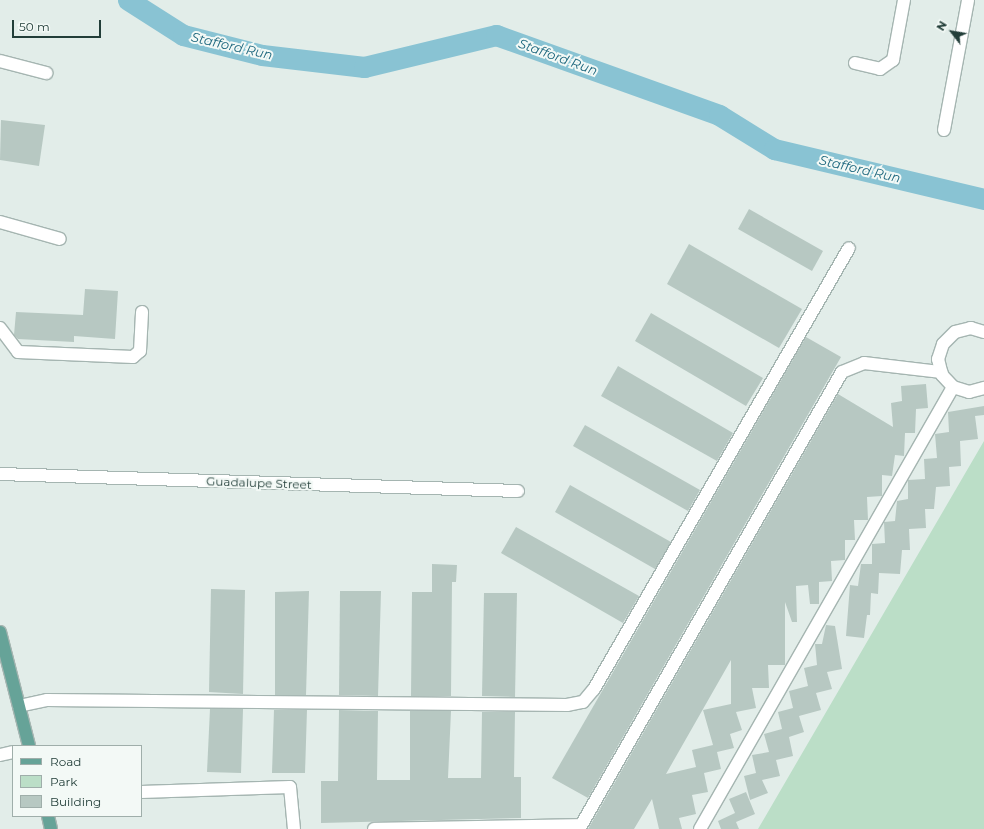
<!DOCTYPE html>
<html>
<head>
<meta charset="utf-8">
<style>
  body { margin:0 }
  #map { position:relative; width:984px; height:829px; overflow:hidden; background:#e2ede9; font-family:Montserrat,sans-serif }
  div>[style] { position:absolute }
  .green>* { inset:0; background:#bbdec7 }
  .river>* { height:21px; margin:-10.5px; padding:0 10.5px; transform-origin:10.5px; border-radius:10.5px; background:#89c3d3 }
  .building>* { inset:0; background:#b7c8c2 }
  .roads { filter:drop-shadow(1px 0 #a5b5b1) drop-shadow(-1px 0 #a5b5b1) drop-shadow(0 1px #a5b5b1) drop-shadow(0 -1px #a5b5b1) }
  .minor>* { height:12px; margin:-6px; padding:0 6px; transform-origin:6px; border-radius:6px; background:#fff }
  .major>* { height:12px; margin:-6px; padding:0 6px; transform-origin:6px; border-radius:6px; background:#66a398 }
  span { translate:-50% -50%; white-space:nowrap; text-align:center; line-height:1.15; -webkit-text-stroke:4px #f3f9f6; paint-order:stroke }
  .street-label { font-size:12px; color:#223e39 }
  .water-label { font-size:13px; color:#1a657c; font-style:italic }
  .legend { position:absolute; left:12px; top:745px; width:130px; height:72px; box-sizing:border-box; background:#f3f9f6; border:1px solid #9faeaa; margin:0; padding:5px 7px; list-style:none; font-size:12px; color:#223e39 }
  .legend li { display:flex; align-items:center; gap:8px; height:20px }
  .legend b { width:20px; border:1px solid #9faeaa }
  .north { position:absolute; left:932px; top:12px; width:40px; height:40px; -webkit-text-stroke:3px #f3f9f6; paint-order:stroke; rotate:301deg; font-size:11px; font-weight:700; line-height:16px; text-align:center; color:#223e39 }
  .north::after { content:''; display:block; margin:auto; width:14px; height:18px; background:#223e39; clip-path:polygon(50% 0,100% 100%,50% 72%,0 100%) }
  .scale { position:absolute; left:12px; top:20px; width:89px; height:18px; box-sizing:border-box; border:2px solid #223e39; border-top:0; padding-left:5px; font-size:12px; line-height:14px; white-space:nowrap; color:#223e39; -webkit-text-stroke:3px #f3f9f6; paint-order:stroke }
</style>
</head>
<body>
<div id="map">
  <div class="green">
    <i style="clip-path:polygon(984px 441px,984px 829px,757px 829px,758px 829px)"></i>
  </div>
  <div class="river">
    <i style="left:128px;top:0;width:65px;rotate:32.5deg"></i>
    <i style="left:183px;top:35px;width:81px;rotate:14.2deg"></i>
    <i style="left:262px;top:55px;width:103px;rotate:6.7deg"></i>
    <i style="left:364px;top:67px;width:136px;rotate:-13.6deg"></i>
    <i style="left:496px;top:35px;width:237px;rotate:19.7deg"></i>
    <i style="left:719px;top:115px;width:65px;rotate:31.7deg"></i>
    <i style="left:774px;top:149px;width:216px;rotate:13.4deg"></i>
  </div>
  <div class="building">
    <i style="clip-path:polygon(1px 120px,45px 125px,39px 166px,0 160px)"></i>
    <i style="clip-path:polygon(749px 209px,823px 251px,812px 271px,738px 229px)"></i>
    <i style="clip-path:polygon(689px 244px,802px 309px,779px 348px,667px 284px)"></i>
    <i style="clip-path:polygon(85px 289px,118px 291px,115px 339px,74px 336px,74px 342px,18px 339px,14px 335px,16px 312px,83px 315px)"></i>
    <i style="clip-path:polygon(651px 313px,763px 378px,746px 406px,635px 341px)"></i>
    <i style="clip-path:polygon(806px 337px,841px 357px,588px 798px,552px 778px)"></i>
    <i style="clip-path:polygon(618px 366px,733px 433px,717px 461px,601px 396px)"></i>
    <i style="clip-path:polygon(evenodd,926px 384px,928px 408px,916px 409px,915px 433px,905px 433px,904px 456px,895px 455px,892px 476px,882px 475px,882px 496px,867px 497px,868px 520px,854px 520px,855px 540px,845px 540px,845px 560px,831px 561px,832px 581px,819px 582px,819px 604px,810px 604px,808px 585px,796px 586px,797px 622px,792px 622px,785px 602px,785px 665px,768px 665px,769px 688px,752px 688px,756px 708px,736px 712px,742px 730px,730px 734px,734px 748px,717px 752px,721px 769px,704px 773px,708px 792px,692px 795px,696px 814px,679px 818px,682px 829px,659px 829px,652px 799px,634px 829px,588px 829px,838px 394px,893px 427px,891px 403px,902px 401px,901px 386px,926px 384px,731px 660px,731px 704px,703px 710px,713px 745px,692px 750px,696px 767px,666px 774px,731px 660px)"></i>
    <i style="clip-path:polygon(984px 406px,984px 415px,975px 416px,978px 439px,960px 441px,961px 466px,949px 467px,950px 486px,936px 487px,934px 509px,925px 509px,926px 528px,909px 529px,910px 550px,902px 550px,900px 574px,879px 573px,878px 594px,871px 593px,870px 615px,867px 615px,864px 638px,846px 636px,850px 585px,858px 586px,861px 564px,872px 564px,872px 544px,885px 543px,884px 522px,895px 521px,897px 501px,908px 499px,908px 480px,925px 479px,924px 459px,937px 458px,935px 434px,949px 432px,948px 412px)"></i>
    <i style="clip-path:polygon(585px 425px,700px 490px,688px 511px,573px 446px)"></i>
    <i style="clip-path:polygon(570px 485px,671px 542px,655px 569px,555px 512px)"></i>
    <i style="clip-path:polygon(516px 527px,639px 596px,623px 623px,501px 553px)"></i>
    <i style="clip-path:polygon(432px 564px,457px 565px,456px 582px,452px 582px,451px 696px,411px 696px,412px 592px,432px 592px)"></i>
    <i style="clip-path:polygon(211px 589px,245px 590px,243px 694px,209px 692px)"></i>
    <i style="clip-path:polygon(309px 591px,306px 695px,275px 695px,275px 592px)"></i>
    <i style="clip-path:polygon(340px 591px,381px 591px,378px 696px,339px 695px)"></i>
    <i style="clip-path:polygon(484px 593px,517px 593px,515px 697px,482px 696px)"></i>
    <i style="clip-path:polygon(826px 625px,835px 626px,842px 669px,827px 672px,832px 689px,816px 693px,821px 710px,799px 716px,804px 732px,789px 737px,793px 756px,776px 760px,780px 776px,762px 780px,768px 793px,750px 800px,744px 776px,756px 773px,752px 755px,769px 752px,764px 734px,782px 729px,778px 712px,793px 708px,789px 691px,808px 686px,804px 668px,817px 665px,815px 644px,822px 644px)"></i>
    <i style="clip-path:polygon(210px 709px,243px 709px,241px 773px,207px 772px)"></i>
    <i style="clip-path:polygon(274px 710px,307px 710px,305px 773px,272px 773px)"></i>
    <i style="clip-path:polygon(339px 710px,378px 711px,377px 780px,410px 780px,410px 711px,451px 711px,448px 778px,481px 778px,482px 712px,515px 712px,514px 777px,521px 777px,521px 818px,321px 823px,321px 781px,338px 781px)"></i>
    <i style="clip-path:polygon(746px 792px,755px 814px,736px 822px,739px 829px,721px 829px,718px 821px,735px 813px,729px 799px)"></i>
  </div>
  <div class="roads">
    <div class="minor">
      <i style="left:0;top:61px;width:48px;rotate:14.6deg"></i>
      <i style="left:855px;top:63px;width:26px;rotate:13deg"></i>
      <i style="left:880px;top:69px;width:16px;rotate:-35deg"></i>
      <i style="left:893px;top:60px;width:61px;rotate:-79.6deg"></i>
      <i style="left:944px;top:130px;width:132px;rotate:-79.5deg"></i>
      <i style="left:0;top:222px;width:62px;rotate:15.8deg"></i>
      <i style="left:0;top:328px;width:30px;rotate:53deg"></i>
      <i style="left:18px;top:352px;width:115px;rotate:2.5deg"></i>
      <i style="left:133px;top:357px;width:9px;rotate:-41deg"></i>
      <i style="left:140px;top:351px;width:39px;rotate:-87deg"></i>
      <i style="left:984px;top:332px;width:14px;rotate:-163deg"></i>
      <i style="left:971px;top:328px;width:16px;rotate:166deg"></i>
      <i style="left:955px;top:332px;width:17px;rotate:135deg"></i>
      <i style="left:943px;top:344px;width:16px;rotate:108deg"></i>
      <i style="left:938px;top:359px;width:16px;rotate:76deg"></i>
      <i style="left:942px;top:375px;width:16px;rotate:47deg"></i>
      <i style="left:953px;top:387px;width:17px;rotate:17deg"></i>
      <i style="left:969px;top:392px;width:16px;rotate:-15deg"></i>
      <i style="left:0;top:474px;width:518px;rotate:1.88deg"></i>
      <i style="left:19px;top:706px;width:29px;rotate:-12deg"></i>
      <i style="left:47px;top:700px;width:520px;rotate:0.55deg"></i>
      <i style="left:567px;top:705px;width:16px;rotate:-11deg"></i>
      <i style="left:583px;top:702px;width:17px;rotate:-50deg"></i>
      <i style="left:594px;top:689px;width:509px;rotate:-59.96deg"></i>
      <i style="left:0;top:755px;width:13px;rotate:-13deg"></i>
      <i style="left:141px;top:792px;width:149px;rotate:-1.9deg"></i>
      <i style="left:290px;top:787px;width:42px;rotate:84.6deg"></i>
      <i style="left:374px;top:829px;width:207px;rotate:-1.1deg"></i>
      <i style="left:579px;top:829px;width:527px;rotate:-60.08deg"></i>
      <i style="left:842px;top:372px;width:24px;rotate:-22deg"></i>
      <i style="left:864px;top:363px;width:78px;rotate:6.7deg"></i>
      <i style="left:700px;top:829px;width:509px;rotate:-60.21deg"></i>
    </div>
    <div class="major">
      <i style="left:0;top:632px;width:118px;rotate:75.7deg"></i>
      <i style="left:48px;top:816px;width:13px;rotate:77deg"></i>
    </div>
  </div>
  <div class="street-label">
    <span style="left:259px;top:483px;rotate:2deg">Guadalupe Street</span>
  </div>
  <div class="water-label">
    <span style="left:232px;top:46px;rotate:13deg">Stafford Run</span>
    <span style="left:558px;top:57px;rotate:20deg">Stafford Run</span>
    <span style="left:860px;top:169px;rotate:13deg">Stafford Run</span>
  </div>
  <ul class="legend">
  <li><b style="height:5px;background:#66a398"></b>Road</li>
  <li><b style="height:11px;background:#bbdec7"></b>Park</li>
  <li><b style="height:11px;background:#b7c8c2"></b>Building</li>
  </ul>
  <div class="north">N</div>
  <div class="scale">50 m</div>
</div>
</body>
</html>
